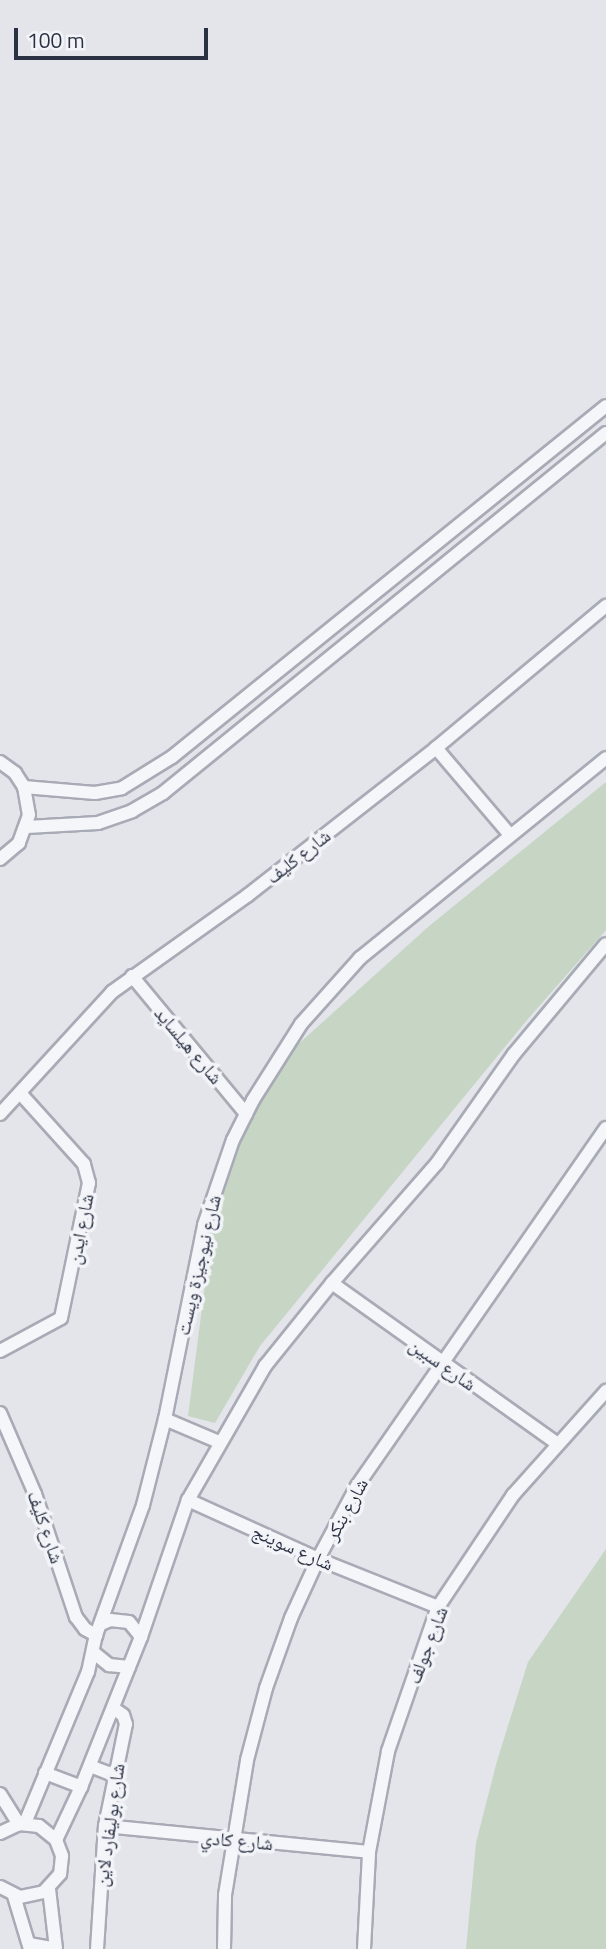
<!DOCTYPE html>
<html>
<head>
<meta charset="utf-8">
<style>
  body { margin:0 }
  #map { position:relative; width:606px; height:1949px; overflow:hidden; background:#e3e5eb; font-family:"Titillium Web","Noto Naskh Arabic",sans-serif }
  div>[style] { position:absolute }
  .green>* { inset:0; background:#c6d5c4 }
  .roads { filter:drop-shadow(2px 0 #a8abb5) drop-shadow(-2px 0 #a8abb5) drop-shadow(0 2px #a8abb5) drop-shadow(0 -2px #a8abb5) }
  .minor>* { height:12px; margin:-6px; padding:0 6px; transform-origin:6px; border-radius:6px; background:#f5f6f9 }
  span { translate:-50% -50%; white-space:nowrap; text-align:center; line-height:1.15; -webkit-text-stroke:7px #f2f4f8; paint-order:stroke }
  .street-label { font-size:19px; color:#2a3143 }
  .scale { position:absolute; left:14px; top:28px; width:194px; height:32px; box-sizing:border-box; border:4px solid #2a3143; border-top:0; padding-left:9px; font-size:21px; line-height:24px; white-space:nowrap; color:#2a3143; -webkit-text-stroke:5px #f2f4f8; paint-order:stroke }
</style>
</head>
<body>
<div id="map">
  <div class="green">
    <i style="clip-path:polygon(606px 782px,606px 930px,527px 1020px,260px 1346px,215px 1423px,188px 1416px,221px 1161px,294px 1048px,428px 927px)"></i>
    <i style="clip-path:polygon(606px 1549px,606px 1949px,466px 1949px,476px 1843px,497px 1761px,528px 1662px)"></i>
  </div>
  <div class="roads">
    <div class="minor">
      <i style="left:436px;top:748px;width:114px;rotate:49.6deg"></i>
      <i style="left:0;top:762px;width:19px;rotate:36deg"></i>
      <i style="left:15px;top:773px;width:17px;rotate:57deg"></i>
      <i style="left:24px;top:787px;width:28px;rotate:80deg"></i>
      <i style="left:29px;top:815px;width:30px;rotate:110deg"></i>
      <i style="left:19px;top:843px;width:25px;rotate:140deg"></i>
      <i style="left:24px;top:787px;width:71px;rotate:4.8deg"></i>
      <i style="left:95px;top:793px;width:27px;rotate:-10deg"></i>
      <i style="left:122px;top:788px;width:59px;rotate:-31.8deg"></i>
      <i style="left:172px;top:757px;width:558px;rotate:-38.96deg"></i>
      <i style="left:27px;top:827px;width:71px;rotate:-3.2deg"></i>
      <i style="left:98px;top:823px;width:36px;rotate:-19deg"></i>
      <i style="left:132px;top:811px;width:36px;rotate:-30deg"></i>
      <i style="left:163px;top:793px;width:571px;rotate:-39.1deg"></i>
      <i style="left:132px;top:976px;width:179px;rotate:50.4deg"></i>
      <i style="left:0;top:1114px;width:166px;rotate:-47.4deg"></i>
      <i style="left:112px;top:992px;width:167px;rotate:-35.5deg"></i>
      <i style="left:248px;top:895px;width:239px;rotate:-38deg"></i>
      <i style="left:436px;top:748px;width:222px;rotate:-39.9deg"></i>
      <i style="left:332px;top:1283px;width:275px;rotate:35.5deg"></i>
      <i style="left:0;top:1351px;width:69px;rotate:-28.4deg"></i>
      <i style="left:61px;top:1318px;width:138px;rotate:-78.3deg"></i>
      <i style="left:89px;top:1183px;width:20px;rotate:-105deg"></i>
      <i style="left:84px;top:1164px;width:94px;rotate:-132deg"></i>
      <i style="left:0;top:1413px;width:88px;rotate:66.6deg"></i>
      <i style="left:35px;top:1494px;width:130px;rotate:71.6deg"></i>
      <i style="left:76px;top:1617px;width:15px;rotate:53deg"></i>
      <i style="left:85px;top:1629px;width:13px;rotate:29deg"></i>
      <i style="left:165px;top:1419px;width:59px;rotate:23.1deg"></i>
      <i style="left:188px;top:1500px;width:143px;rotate:24.4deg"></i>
      <i style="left:318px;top:1559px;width:129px;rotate:21.8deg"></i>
      <i style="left:101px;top:1624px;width:10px;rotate:-24deg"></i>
      <i style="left:110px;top:1620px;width:19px;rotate:6deg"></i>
      <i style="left:129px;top:1622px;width:19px;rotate:51deg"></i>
      <i style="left:93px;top:1652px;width:21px;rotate:39deg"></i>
      <i style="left:109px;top:1665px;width:20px;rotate:6deg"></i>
      <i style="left:90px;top:1766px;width:26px;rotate:21deg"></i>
      <i style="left:45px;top:1773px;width:39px;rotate:21deg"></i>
      <i style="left:0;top:1794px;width:36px;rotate:58deg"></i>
      <i style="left:25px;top:1823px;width:164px;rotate:-67.4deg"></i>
      <i style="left:88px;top:1672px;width:38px;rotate:-78deg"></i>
      <i style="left:96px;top:1635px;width:138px;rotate:-70.1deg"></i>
      <i style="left:143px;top:1505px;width:89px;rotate:-75.7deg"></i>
      <i style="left:165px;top:1419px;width:198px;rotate:-78.6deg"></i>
      <i style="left:204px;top:1225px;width:90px;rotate:-71.2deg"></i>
      <i style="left:233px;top:1140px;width:45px;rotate:-63.4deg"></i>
      <i style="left:253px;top:1100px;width:90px;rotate:-57.7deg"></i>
      <i style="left:301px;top:1024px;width:89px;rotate:-48.2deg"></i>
      <i style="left:360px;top:958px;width:317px;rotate:-39.1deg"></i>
      <i style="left:105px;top:1826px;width:265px;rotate:5.6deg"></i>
      <i style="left:0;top:1833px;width:21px;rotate:-25deg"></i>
      <i style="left:19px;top:1824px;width:20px;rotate:6deg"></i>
      <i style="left:39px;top:1826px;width:22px;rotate:39deg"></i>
      <i style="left:56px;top:1840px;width:17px;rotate:69deg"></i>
      <i style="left:62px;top:1856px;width:18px;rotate:96deg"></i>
      <i style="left:60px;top:1874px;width:24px;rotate:132deg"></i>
      <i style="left:44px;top:1892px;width:25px;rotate:168deg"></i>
      <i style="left:20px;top:1897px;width:22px;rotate:-153deg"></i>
      <i style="left:56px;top:1840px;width:59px;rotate:-64.7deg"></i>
      <i style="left:81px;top:1787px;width:162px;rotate:-68.2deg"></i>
      <i style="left:141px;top:1637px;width:145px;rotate:-71.1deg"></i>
      <i style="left:188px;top:1500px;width:155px;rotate:-60.1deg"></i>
      <i style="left:265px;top:1366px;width:107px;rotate:-51.1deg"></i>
      <i style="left:332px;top:1283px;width:159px;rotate:-48.8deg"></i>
      <i style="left:437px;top:1163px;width:133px;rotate:-54.8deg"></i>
      <i style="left:514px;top:1054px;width:143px;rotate:-50.1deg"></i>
      <i style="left:49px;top:1889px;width:60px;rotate:83.3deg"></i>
      <i style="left:14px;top:1896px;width:55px;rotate:73.2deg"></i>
      <i style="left:29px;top:1944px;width:27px;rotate:10deg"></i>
      <i style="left:97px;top:1949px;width:123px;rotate:-86.3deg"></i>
      <i style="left:105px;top:1826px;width:104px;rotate:-78.4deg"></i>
      <i style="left:126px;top:1724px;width:9px;rotate:-108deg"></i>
      <i style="left:123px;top:1715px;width:12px;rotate:-145deg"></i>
      <i style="left:224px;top:1949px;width:54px;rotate:-88.9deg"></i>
      <i style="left:225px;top:1895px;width:137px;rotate:-80.7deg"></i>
      <i style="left:247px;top:1760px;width:74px;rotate:-75.2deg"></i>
      <i style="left:266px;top:1688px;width:74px;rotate:-70.3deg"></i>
      <i style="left:291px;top:1618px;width:65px;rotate:-65.4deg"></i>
      <i style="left:318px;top:1559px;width:83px;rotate:-61.9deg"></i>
      <i style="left:357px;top:1486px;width:436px;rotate:-55.2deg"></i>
      <i style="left:364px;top:1949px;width:97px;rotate:-87deg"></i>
      <i style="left:369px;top:1852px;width:103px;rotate:-79.3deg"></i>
      <i style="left:388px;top:1751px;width:152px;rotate:-70.9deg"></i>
      <i style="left:438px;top:1607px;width:135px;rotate:-56.2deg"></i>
      <i style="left:513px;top:1495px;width:140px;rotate:-48.2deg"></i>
    </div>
  </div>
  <div class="street-label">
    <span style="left:298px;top:856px;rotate:-38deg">شارع كليف</span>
    <span style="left:189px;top:1045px;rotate:50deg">شارع هيلسايد</span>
    <span style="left:80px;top:1229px;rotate:-79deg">شارع ايدن</span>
    <span style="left:198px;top:1265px;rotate:-77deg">شارع نيوجيزة ويست</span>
    <span style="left:443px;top:1364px;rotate:35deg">شارع سبين</span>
    <span style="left:346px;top:1509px;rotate:-61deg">شارع بنكر</span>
    <span style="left:46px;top:1527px;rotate:71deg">شارع كليف</span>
    <span style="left:293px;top:1547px;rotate:24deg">شارع سوينج</span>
    <span style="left:427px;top:1645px;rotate:-69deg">شارع جولف</span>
    <span style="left:109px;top:1825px;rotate:-82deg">شارع بوليفارد لاين</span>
    <span style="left:237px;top:1840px;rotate:5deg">شارع كادي</span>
  </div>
  <div class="scale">100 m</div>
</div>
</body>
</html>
